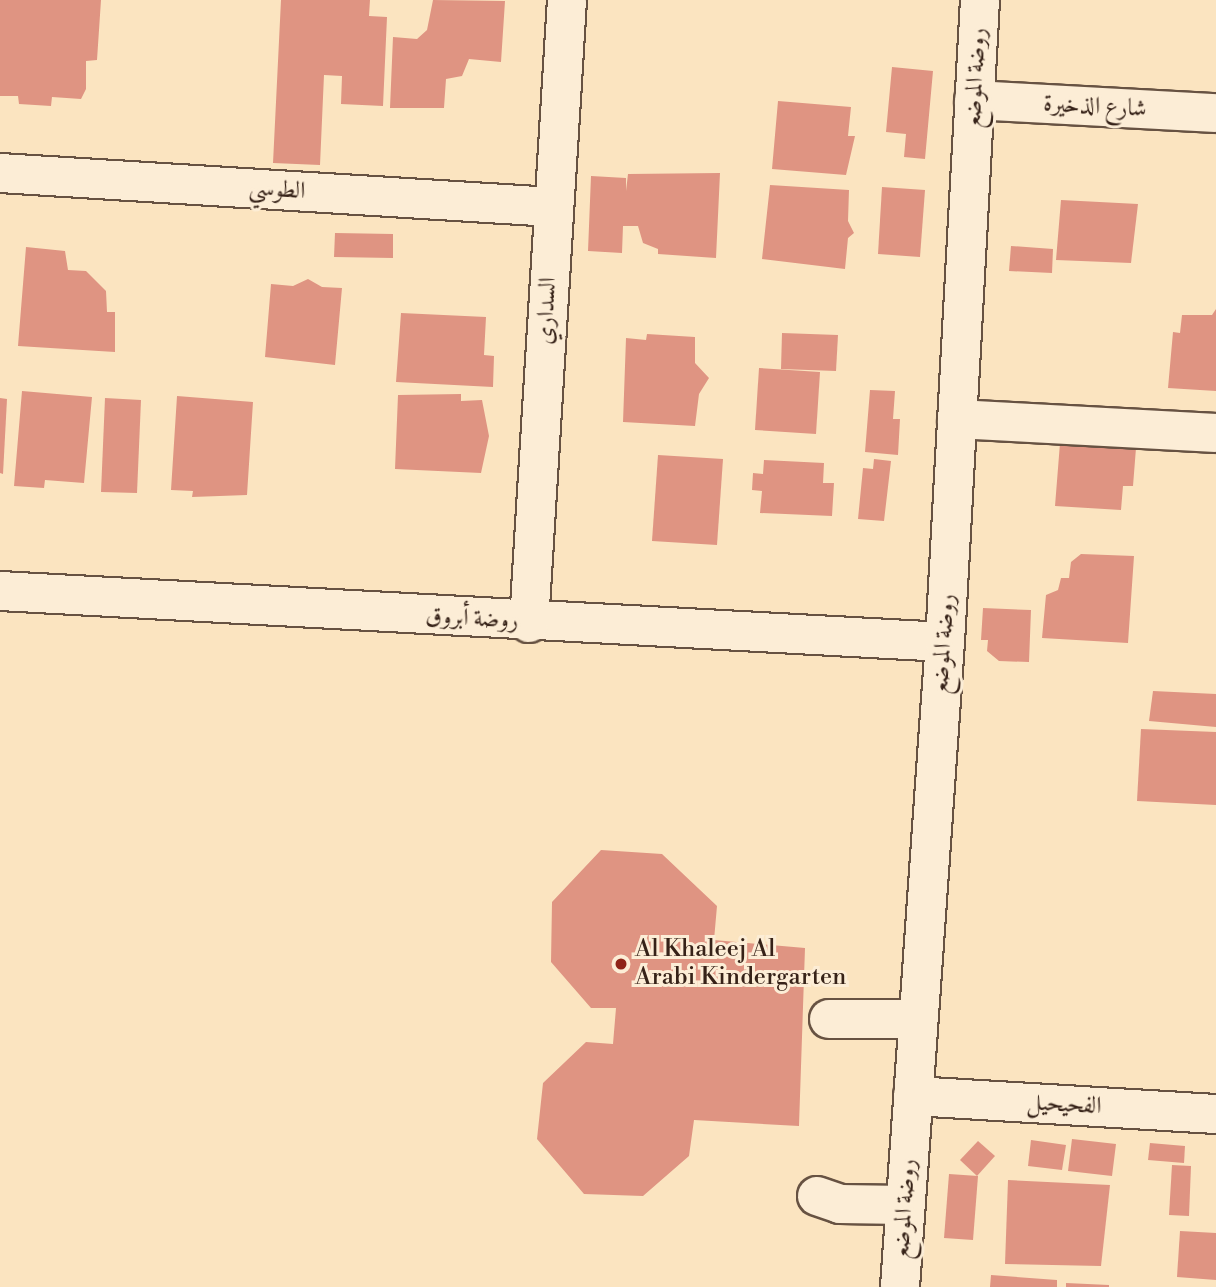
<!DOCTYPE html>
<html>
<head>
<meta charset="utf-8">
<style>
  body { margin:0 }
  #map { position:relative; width:1216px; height:1287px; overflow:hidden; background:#fbe4c0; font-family:"Libre Bodoni",Amiri,serif }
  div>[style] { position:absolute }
  .building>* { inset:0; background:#df9482 }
  .roads { filter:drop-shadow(2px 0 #675242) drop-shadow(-2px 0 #675242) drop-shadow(0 2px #675242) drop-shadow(0 -2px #675242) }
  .minor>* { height:38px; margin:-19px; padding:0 19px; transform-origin:19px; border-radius:19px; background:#fcedd6 }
  .dots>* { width:19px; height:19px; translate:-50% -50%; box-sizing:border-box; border:4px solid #fcedd6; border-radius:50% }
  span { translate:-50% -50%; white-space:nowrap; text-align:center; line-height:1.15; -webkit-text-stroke:6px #fcedd6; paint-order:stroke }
  .street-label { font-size:24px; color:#362218 }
  .poi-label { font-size:24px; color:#362218 }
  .left { translate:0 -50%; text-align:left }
</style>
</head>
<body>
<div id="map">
  <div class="building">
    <i style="clip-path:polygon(0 0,101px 0,97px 60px,86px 61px,86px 89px,81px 99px,52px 97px,51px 106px,19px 104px,18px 96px,0 96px)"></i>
    <i style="clip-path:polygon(281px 0,370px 0,369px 16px,387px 17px,383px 106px,341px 104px,342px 76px,324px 75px,320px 165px,273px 163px)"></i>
    <i style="clip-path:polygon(433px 0,505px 1px,501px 62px,469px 59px,462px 76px,446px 79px,444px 108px,390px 108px,393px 37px,417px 39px,427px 30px)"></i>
    <i style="clip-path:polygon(892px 67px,933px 71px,925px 159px,904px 157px,906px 134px,886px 132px)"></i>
    <i style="clip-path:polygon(778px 101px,851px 107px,848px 136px,855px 136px,846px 175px,772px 169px)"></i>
    <i style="clip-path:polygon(720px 173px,716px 258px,658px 254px,658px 249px,643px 243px,638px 226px,623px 226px,622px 253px,588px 251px,591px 176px,626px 178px,626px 191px,628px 174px)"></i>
    <i style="clip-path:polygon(770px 185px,849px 190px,848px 221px,854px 233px,848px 238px,845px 269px,762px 259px)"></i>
    <i style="clip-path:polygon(882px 187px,925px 190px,920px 257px,878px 254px)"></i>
    <i style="clip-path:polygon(1061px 200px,1138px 204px,1131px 263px,1056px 260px)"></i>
    <i style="clip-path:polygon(335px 233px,393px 234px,393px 258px,334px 257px)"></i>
    <i style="clip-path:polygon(1011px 246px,1053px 249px,1052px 273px,1009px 271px)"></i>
    <i style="clip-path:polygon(26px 247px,65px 251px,68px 270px,86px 271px,106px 291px,107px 312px,115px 312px,115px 352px,18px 346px)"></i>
    <i style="clip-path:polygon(308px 279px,322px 287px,342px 288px,335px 365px,265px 357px,271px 284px,293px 286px)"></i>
    <i style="clip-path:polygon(1216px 309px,1216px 391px,1168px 388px,1173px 332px,1180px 333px,1182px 315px,1212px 315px)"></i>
    <i style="clip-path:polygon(401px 313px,486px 317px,484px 355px,494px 356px,493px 387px,396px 382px)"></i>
    <i style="clip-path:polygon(782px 333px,838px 335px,836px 371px,781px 369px)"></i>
    <i style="clip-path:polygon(647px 334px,695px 337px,695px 363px,709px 378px,699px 394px,695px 426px,623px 422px,626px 338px,646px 340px)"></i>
    <i style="clip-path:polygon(759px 368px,820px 372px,816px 434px,755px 430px)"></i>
    <i style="clip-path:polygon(870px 390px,895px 391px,893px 419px,900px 419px,898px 455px,865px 452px)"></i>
    <i style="clip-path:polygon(22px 391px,92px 397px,84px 483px,45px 480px,44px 488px,14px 486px)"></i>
    <i style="clip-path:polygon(461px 394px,461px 401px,482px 400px,489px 436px,481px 473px,395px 469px,398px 395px)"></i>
    <i style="clip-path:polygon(177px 396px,253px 402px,247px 495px,192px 497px,193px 491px,171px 490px)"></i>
    <i style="clip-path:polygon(0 398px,7px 399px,3px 474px,0 473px)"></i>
    <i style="clip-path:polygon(105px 398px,141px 400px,137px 493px,101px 492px)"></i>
    <i style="clip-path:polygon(1060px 443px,1136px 448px,1133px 486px,1123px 486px,1121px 510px,1055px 506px)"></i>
    <i style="clip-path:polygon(658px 455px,723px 459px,717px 545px,652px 541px)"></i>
    <i style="clip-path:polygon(874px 459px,891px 461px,884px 521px,858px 519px,863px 468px,873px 469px)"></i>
    <i style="clip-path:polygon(764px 460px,824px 463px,823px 483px,834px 483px,832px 516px,760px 513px,762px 491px,752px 490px,753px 473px,763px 474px)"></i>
    <i style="clip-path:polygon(1081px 554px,1134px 556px,1128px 643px,1042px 638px,1046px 595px,1058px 590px,1061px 578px,1069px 578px,1071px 562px)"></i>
    <i style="clip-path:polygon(983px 608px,1031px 610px,1029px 662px,999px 661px,987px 651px,988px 640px,981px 640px)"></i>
    <i style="clip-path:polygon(1153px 691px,1216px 694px,1216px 727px,1149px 721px)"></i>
    <i style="clip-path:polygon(1141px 729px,1216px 732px,1216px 805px,1137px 801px)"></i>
    <i style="clip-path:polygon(601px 850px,662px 854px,717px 906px,714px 940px,805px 948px,799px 1126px,694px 1120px,689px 1156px,643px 1196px,584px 1194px,537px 1139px,543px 1083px,586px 1042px,613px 1044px,616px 1008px,591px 1008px,551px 962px,552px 902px)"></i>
    <i style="clip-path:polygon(1072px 1139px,1116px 1144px,1112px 1176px,1068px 1171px)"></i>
    <i style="clip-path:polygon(1031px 1140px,1066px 1145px,1062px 1170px,1028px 1166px)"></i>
    <i style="clip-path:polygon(978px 1141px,995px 1156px,977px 1176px,960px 1160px)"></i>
    <i style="clip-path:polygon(1150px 1143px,1185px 1146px,1184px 1163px,1148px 1160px)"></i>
    <i style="clip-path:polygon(1172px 1165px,1191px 1166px,1189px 1216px,1169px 1215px)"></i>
    <i style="clip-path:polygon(949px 1174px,978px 1176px,973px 1240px,944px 1238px)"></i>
    <i style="clip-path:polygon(1008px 1180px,1110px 1185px,1101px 1266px,1005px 1264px)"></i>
    <i style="clip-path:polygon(1180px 1231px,1216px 1233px,1216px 1280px,1177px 1277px)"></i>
    <i style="clip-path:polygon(991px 1275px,1057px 1280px,1057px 1287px,990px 1287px)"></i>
    <i style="clip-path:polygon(1066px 1283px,1109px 1285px,1109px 1287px,1066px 1287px)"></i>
  </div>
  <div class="roads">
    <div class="minor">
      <i style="left:974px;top:100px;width:242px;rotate:3.1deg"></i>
      <i style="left:0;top:173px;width:554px;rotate:3.52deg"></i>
      <i style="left:957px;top:419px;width:259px;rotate:3.1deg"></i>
      <i style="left:0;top:591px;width:946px;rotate:3.09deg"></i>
      <i style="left:529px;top:623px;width:624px;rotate:-86.51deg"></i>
      <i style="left:829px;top:1019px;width:89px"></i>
      <i style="left:913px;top:1096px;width:304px;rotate:3.4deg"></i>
      <i style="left:817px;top:1196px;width:24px;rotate:19deg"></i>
      <i style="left:840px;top:1204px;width:65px;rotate:0.9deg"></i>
      <i style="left:900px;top:1287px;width:647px;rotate:-86.01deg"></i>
      <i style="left:945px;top:642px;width:643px;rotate:-86.88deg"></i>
    </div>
  </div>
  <div class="dots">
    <i style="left:621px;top:964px;background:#8f2418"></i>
  </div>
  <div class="street-label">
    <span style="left:976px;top:78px;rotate:-87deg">روضة الموضع</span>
    <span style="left:1095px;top:107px;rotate:3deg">شارع الذخيرة</span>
    <span style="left:277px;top:190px;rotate:4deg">الطوسي</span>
    <span style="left:547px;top:311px;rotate:-87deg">السداري</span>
    <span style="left:472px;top:619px;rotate:3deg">روضة أبروق</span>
    <span style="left:944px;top:644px;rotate:-86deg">روضة الموضع</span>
    <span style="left:1064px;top:1105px;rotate:3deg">الفحيحيل</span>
    <span style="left:905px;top:1209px;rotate:-86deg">روضة الموضع</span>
  </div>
  <div class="poi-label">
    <span class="left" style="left:635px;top:964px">Al Khaleej Al<br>Arabi Kindergarten</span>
  </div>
</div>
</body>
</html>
